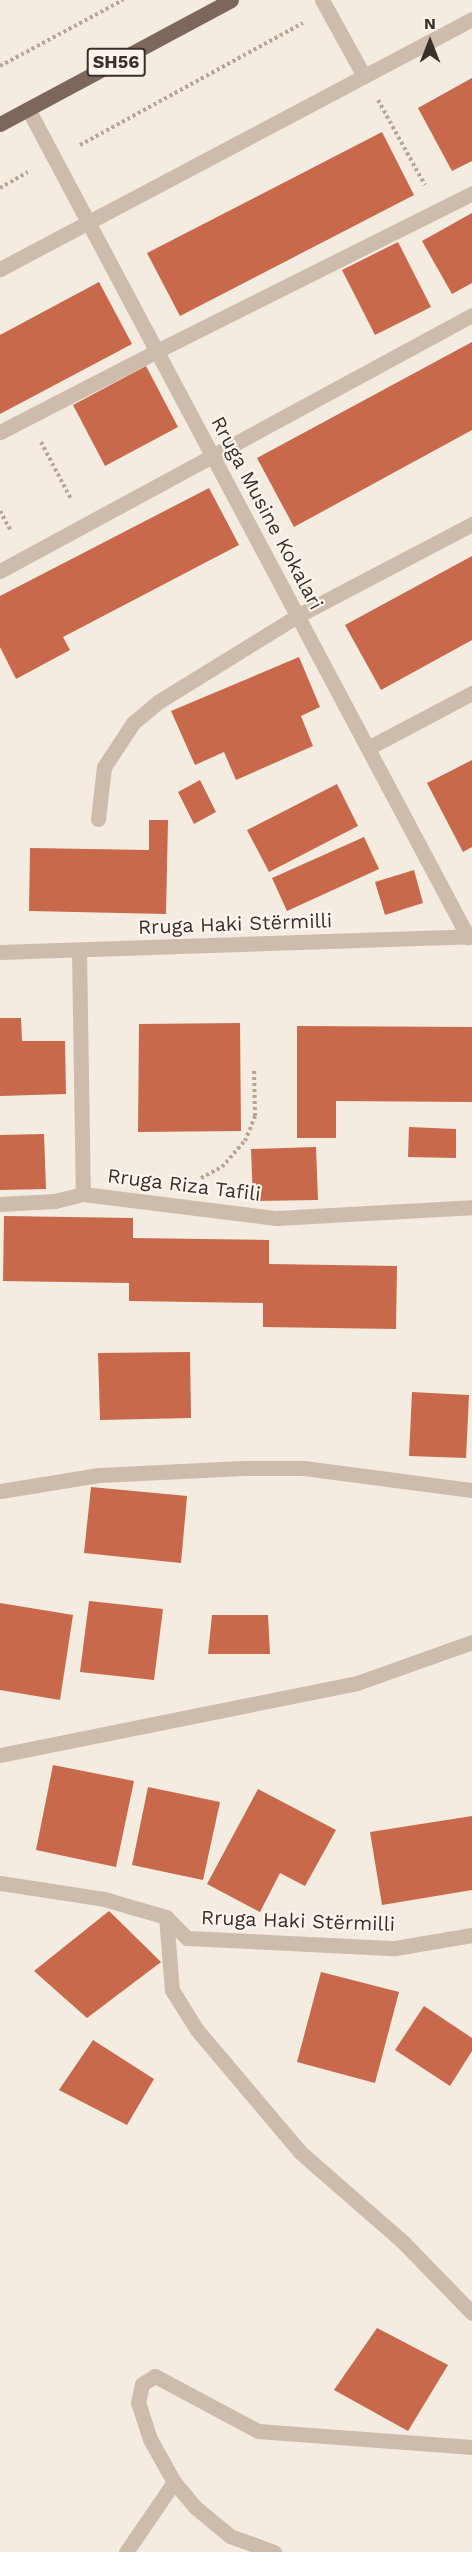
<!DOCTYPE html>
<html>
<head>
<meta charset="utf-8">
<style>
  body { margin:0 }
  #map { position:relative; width:472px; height:2552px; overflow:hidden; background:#f4ebe1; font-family:"Work Sans",sans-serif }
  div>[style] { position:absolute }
  .building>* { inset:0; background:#c8694b }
  .path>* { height:4px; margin-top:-2px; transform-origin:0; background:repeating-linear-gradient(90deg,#b9a596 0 3px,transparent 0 6px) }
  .service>* { height:15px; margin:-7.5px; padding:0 7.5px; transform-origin:7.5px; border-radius:7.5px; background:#cdbbac }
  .minor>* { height:15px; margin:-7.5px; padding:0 7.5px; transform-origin:7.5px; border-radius:7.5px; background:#cdbbac }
  .tertiary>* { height:15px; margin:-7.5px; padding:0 7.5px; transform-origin:7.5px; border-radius:7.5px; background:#cdbbac }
  .primary>* { height:15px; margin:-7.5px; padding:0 7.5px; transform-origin:7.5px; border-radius:7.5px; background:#7d675c }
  span { translate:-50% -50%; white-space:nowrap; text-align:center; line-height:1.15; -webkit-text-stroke:4.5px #fbf5ee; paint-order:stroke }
  .shield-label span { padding:2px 4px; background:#fbf5ee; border:2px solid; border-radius:4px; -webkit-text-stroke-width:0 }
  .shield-label { font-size:18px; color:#3b302b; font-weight:700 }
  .street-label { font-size:20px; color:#3b302b }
  .north { position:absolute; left:400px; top:12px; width:60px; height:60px; -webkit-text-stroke:4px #fbf5ee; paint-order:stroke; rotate:0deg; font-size:16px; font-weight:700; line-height:24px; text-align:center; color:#3b302b }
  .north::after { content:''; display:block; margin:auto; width:21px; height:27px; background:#3b302b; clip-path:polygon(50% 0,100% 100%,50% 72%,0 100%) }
</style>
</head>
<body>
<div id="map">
  <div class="building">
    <i style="clip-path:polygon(472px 78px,472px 161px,452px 171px,418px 108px)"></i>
    <i style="clip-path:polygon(382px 132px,414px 195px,180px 316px,147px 253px)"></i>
    <i style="clip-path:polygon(472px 213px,472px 283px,452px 294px,422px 241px)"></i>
    <i style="clip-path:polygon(398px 242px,431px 307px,375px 335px,342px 270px)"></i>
    <i style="clip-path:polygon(99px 282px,132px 344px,0 414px,0 335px)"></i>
    <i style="clip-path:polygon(472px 342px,472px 430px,294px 527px,257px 458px)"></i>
    <i style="clip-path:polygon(146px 366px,178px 427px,105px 466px,73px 405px)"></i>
    <i style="clip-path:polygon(209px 488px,239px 545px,63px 637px,70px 650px,16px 679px,0 647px,0 596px)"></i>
    <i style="clip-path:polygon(472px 556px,472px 640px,381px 690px,345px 625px)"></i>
    <i style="clip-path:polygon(299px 657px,320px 707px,301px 716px,313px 746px,236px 780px,224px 752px,195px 765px,171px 711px)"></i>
    <i style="clip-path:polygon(472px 760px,472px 847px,463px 852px,427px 783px)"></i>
    <i style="clip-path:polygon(200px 780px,216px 812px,194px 824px,178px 792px)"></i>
    <i style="clip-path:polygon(337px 784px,358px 826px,269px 872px,247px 830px)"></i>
    <i style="clip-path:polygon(149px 820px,168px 820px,166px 914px,29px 911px,30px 848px,149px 850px)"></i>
    <i style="clip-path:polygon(364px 837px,379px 869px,287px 911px,272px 878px)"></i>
    <i style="clip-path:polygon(414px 870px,423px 903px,385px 915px,375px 882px)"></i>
    <i style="clip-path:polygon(0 1018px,21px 1018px,22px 1041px,65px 1041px,66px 1094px,0 1096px)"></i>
    <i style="clip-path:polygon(240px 1023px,241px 1131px,138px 1132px,139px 1024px)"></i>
    <i style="clip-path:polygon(297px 1026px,472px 1027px,472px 1102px,336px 1101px,336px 1138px,297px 1138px)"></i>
    <i style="clip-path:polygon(409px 1127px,456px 1129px,456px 1158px,408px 1157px)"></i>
    <i style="clip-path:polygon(44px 1134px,46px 1189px,0 1190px,0 1135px)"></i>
    <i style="clip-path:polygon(316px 1147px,318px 1200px,253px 1201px,251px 1149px)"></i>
    <i style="clip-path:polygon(4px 1216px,133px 1218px,133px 1238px,269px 1240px,269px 1264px,397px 1266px,396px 1329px,263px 1327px,263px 1303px,129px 1301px,129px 1283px,3px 1281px)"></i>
    <i style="clip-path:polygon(190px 1352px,191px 1418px,100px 1420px,98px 1353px)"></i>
    <i style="clip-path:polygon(412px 1392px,469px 1395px,466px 1458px,409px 1456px)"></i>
    <i style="clip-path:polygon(91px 1487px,187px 1496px,181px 1563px,84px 1553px)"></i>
    <i style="clip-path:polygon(89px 1601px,163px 1609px,154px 1680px,80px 1672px)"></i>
    <i style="clip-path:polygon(0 1603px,73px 1615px,60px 1700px,0 1690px)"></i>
    <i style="clip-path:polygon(212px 1615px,268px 1615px,270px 1654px,208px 1654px)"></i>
    <i style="clip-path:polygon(53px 1765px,134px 1781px,116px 1867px,36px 1850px)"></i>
    <i style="clip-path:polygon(148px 1787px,220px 1802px,203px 1880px,132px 1865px)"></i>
    <i style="clip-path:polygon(258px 1789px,336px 1830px,305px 1886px,280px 1873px,260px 1912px,207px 1884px)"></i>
    <i style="clip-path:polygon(472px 1816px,472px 1890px,382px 1905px,370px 1832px)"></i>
    <i style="clip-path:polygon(109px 1911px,161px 1962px,87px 2018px,34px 1971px)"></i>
    <i style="clip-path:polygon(321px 1972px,399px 1992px,375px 2083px,297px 2062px)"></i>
    <i style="clip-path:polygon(424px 2006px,472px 2038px,472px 2051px,450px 2086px,395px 2050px)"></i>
    <i style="clip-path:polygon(93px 2040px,154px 2079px,127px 2125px,59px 2090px)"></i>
    <i style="clip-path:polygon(377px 2328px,448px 2365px,408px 2431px,334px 2390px)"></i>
  </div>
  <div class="path">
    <i style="left:0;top:66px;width:140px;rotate:-28.2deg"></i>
    <i style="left:378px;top:100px;width:97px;rotate:61.1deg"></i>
    <i style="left:80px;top:145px;width:254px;rotate:-28.7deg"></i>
    <i style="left:0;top:188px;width:32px;rotate:-30deg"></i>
    <i style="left:41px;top:442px;width:64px;rotate:62.2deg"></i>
    <i style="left:0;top:511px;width:23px;rotate:61deg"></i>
    <i style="left:201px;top:1178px;width:24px;rotate:-28deg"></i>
    <i style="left:222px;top:1167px;width:35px;rotate:-49deg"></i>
    <i style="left:245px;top:1141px;width:27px;rotate:-68deg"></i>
    <i style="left:255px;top:1116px;width:47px;rotate:-91.2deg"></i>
  </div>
  <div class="service">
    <i style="left:0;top:432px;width:177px;rotate:-27.3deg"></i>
  </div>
  <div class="minor">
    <i style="left:322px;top:0;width:87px;rotate:61.1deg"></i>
    <i style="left:28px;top:109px;width:938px;rotate:62.01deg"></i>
    <i style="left:0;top:269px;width:534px;rotate:-27.91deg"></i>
    <i style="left:157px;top:351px;width:352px;rotate:-26.6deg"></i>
    <i style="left:0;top:571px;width:537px;rotate:-28.47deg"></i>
    <i style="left:368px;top:748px;width:118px;rotate:-27.9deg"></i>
    <i style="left:98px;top:819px;width:52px;rotate:-83.4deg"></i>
    <i style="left:104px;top:767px;width:53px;rotate:-56.6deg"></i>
    <i style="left:133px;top:723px;width:33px;rotate:-40deg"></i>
    <i style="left:158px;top:702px;width:163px;rotate:-31.7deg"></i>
    <i style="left:297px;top:616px;width:198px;rotate:-27.7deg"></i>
    <i style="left:79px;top:950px;width:244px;rotate:89.1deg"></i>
    <i style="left:0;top:952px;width:472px;rotate:-1.9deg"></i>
    <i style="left:0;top:1204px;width:55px;rotate:-3.1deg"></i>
    <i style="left:55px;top:1201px;width:29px;rotate:-14deg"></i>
    <i style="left:83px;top:1194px;width:195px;rotate:7.1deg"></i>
    <i style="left:277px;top:1218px;width:195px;rotate:-3.2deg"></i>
    <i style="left:0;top:1491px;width:100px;rotate:-9.2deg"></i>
    <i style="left:99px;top:1475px;width:145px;rotate:-2.8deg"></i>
    <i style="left:244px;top:1468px;width:60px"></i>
    <i style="left:304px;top:1468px;width:169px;rotate:7.5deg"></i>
    <i style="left:0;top:1883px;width:105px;rotate:8.7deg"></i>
    <i style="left:104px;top:1899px;width:65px;rotate:16.2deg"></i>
    <i style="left:166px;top:1917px;width:30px;rotate:45deg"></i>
    <i style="left:187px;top:1938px;width:208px;rotate:2.8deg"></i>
    <i style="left:395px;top:1948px;width:78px;rotate:-9.6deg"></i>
    <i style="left:166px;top:1917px;width:73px;rotate:85.3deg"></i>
    <i style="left:172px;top:1990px;width:47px;rotate:58deg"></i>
    <i style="left:197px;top:2030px;width:160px;rotate:49.8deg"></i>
    <i style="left:300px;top:2152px;width:137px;rotate:41.1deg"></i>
    <i style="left:403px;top:2242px;width:99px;rotate:45.8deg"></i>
    <i style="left:126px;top:2552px;width:85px;rotate:-55.6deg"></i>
    <i style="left:274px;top:2552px;width:47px;rotate:-160deg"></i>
    <i style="left:230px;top:2536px;width:45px;rotate:-140.4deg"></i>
    <i style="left:195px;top:2507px;width:33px;rotate:-130deg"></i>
    <i style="left:174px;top:2482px;width:49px;rotate:-119.2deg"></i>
    <i style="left:150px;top:2439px;width:38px;rotate:-108deg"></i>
    <i style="left:138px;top:2403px;width:19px;rotate:-78deg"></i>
    <i style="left:142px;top:2384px;width:15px;rotate:-32deg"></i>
    <i style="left:155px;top:2376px;width:117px;rotate:28.1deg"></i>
    <i style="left:258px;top:2431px;width:215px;rotate:4.3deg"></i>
  </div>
  <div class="tertiary">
    <i style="left:0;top:1755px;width:364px;rotate:-11.4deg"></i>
    <i style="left:357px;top:1683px;width:122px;rotate:-19.6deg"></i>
  </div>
  <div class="primary">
    <i style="left:0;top:124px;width:262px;rotate:-28.2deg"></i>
  </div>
  <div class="shield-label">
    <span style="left:116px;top:62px">SH56</span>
  </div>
  <div class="street-label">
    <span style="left:267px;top:513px;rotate:62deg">Rruga Musine Kokalari</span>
    <span style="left:235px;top:924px;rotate:-2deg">Rruga Haki Stërmilli</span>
    <span style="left:184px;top:1185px;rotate:7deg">Rruga Riza Tafili</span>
    <span style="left:298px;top:1921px;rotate:2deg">Rruga Haki Stërmilli</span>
  </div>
  <div class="north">N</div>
</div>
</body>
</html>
